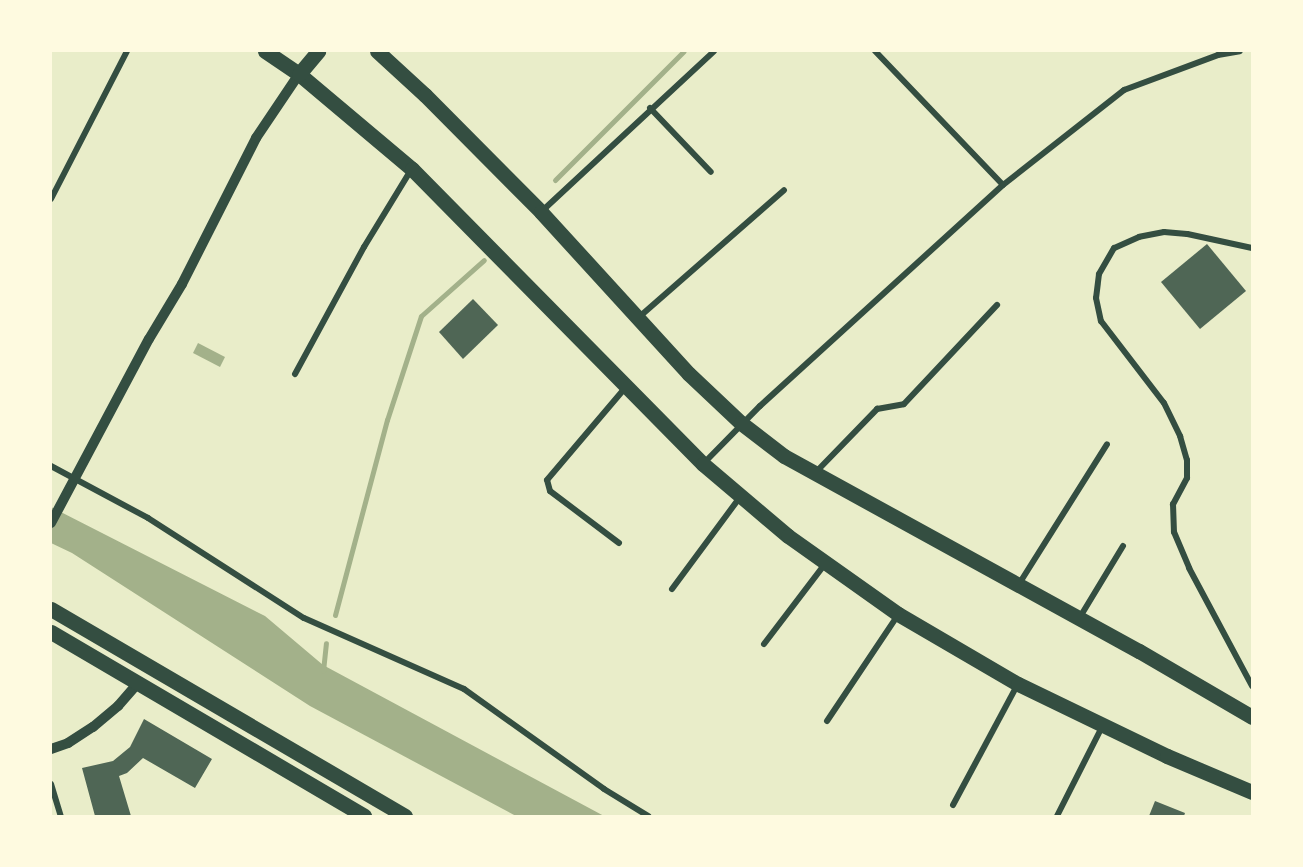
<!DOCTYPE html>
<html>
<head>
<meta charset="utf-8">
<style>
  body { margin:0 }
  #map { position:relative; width:1303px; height:867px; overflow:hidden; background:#e9edc9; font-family:"Times New Roman",serif }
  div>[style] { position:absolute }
  .water>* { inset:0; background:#a3b18a }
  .stream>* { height:5px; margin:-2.5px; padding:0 2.5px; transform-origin:2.5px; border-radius:2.5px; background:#a3b18a }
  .building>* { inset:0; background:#4f6655 }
  .minor>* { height:6px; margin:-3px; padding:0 3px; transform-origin:3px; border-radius:3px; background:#344e41 }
  .tertiary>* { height:10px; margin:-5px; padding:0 5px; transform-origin:5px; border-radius:5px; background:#344e41 }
  .primary>* { height:15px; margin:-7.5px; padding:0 7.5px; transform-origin:7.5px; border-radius:7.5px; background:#344e41 }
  span { translate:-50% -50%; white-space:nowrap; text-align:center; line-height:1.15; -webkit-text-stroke:4.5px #fefae0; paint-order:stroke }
  .frame { position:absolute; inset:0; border:52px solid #fefae0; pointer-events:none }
</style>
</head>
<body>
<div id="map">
  <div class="water">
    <i style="clip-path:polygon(198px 343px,225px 357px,220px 367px,193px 353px)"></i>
    <i style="clip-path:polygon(51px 507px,265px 616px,323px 665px,604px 816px,516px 816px,310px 706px,72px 553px,51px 543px)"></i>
  </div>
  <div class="stream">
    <i style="left:555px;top:180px;width:182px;rotate:-45deg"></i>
    <i style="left:335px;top:615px;width:202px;rotate:-75.1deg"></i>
    <i style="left:387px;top:420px;width:109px;rotate:-71.9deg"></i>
    <i style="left:421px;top:316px;width:84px;rotate:-41.6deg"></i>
    <i style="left:323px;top:671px;width:28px;rotate:-84deg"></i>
  </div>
  <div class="building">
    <i style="clip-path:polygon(1207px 244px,1246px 291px,1200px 329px,1161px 282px)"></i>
    <i style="clip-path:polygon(473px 299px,498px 325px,463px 359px,439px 332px)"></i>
    <i style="clip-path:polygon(144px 719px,212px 759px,195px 788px,143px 758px,127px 773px,119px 776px,131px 816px,95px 816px,82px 768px,113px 761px,130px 747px)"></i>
    <i style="clip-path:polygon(1155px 801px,1185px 813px,1184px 816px,1149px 816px)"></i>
  </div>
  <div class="minor">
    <i style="left:875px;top:51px;width:185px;rotate:46.3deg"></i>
    <i style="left:650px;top:108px;width:88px;rotate:46.4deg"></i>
    <i style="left:51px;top:199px;width:166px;rotate:-62.8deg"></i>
    <i style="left:541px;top:212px;width:236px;rotate:-42.9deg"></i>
    <i style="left:1252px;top:248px;width:66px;rotate:-167.8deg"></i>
    <i style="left:1187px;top:234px;width:23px;rotate:-175deg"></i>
    <i style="left:1164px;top:232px;width:25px;rotate:169deg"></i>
    <i style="left:1139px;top:237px;width:27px;rotate:156deg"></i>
    <i style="left:1114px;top:248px;width:30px;rotate:120deg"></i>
    <i style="left:1099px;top:274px;width:24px;rotate:97deg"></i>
    <i style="left:1096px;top:298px;width:24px;rotate:78deg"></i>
    <i style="left:1101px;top:321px;width:103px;rotate:52.5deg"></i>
    <i style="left:1164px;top:403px;width:37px;rotate:64deg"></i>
    <i style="left:1180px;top:436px;width:25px;rotate:74deg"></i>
    <i style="left:1187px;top:460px;width:18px;rotate:90deg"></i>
    <i style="left:1187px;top:478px;width:30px;rotate:118deg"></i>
    <i style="left:1173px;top:504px;width:28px;rotate:88deg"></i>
    <i style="left:1174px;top:532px;width:39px;rotate:67deg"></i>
    <i style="left:1189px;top:568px;width:134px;rotate:61.9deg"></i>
    <i style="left:638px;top:318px;width:194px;rotate:-41.2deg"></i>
    <i style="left:295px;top:374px;width:145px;rotate:-61.5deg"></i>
    <i style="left:364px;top:247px;width:90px;rotate:-58.6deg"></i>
    <i style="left:703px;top:464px;width:81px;rotate:-45.5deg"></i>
    <i style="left:760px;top:406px;width:328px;rotate:-42.3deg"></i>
    <i style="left:1003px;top:185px;width:154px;rotate:-38.1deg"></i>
    <i style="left:1124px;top:90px;width:100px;rotate:-20.4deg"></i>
    <i style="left:1218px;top:55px;width:22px;rotate:-10deg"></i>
    <i style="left:51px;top:466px;width:110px;rotate:28.2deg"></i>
    <i style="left:148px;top:518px;width:185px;rotate:32.7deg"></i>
    <i style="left:304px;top:618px;width:175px;rotate:23.9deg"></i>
    <i style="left:464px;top:689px;width:172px;rotate:35.5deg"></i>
    <i style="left:604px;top:789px;width:52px;rotate:31.5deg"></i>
    <i style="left:816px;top:472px;width:88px;rotate:-45.9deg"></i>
    <i style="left:877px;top:409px;width:27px;rotate:-10deg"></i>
    <i style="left:904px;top:404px;width:136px;rotate:-46.8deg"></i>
    <i style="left:619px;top:543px;width:86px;rotate:-143deg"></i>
    <i style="left:550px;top:491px;width:11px;rotate:-105deg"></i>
    <i style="left:547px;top:480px;width:121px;rotate:-49.7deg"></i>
    <i style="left:1019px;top:584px;width:165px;rotate:-57.8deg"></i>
    <i style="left:672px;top:589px;width:114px;rotate:-53.5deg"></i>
    <i style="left:1080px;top:617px;width:83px;rotate:-58.8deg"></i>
    <i style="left:764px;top:644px;width:101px;rotate:-52.7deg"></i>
    <i style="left:827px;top:721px;width:128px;rotate:-56.2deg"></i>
    <i style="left:51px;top:784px;width:34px;rotate:73deg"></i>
    <i style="left:953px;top:805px;width:137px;rotate:-61.8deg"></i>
    <i style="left:1057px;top:816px;width:100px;rotate:-63.2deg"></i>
  </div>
  <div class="tertiary">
    <i style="left:51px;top:523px;width:208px;rotate:-62deg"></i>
    <i style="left:149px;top:339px;width:64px;rotate:-59deg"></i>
    <i style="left:182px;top:284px;width:164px;rotate:-63.1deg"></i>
    <i style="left:256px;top:138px;width:77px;rotate:-56.1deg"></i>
    <i style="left:51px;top:749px;width:18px;rotate:-19deg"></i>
    <i style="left:68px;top:743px;width:30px;rotate:-33deg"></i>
    <i style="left:93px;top:727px;width:33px;rotate:-40deg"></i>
    <i style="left:118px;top:706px;width:30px;rotate:-49deg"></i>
  </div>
  <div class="primary">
    <i style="left:265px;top:51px;width:41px;rotate:34.1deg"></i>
    <i style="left:299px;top:74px;width:148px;rotate:40.1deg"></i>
    <i style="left:412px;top:169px;width:414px;rotate:45.4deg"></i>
    <i style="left:703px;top:464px;width:111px;rotate:40.3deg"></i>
    <i style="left:788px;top:536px;width:135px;rotate:35.3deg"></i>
    <i style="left:898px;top:614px;width:139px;rotate:30.3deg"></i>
    <i style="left:1018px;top:684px;width:165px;rotate:25.8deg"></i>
    <i style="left:1167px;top:756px;width:92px;rotate:23deg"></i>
    <i style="left:377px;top:51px;width:65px;rotate:42.5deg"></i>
    <i style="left:425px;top:95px;width:165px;rotate:45.2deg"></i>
    <i style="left:541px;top:212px;width:219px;rotate:47.6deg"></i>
    <i style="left:689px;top:374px;width:71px;rotate:43.3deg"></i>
    <i style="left:741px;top:423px;width:54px;rotate:37.5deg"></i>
    <i style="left:784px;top:456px;width:405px;rotate:28.8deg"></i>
    <i style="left:1139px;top:651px;width:131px;rotate:30.3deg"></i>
    <i style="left:299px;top:74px;width:30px;rotate:-50deg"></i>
    <i style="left:51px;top:609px;width:410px;rotate:30.3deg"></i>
    <i style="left:51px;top:632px;width:363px;rotate:30.4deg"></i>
  </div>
  <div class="frame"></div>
</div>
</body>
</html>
